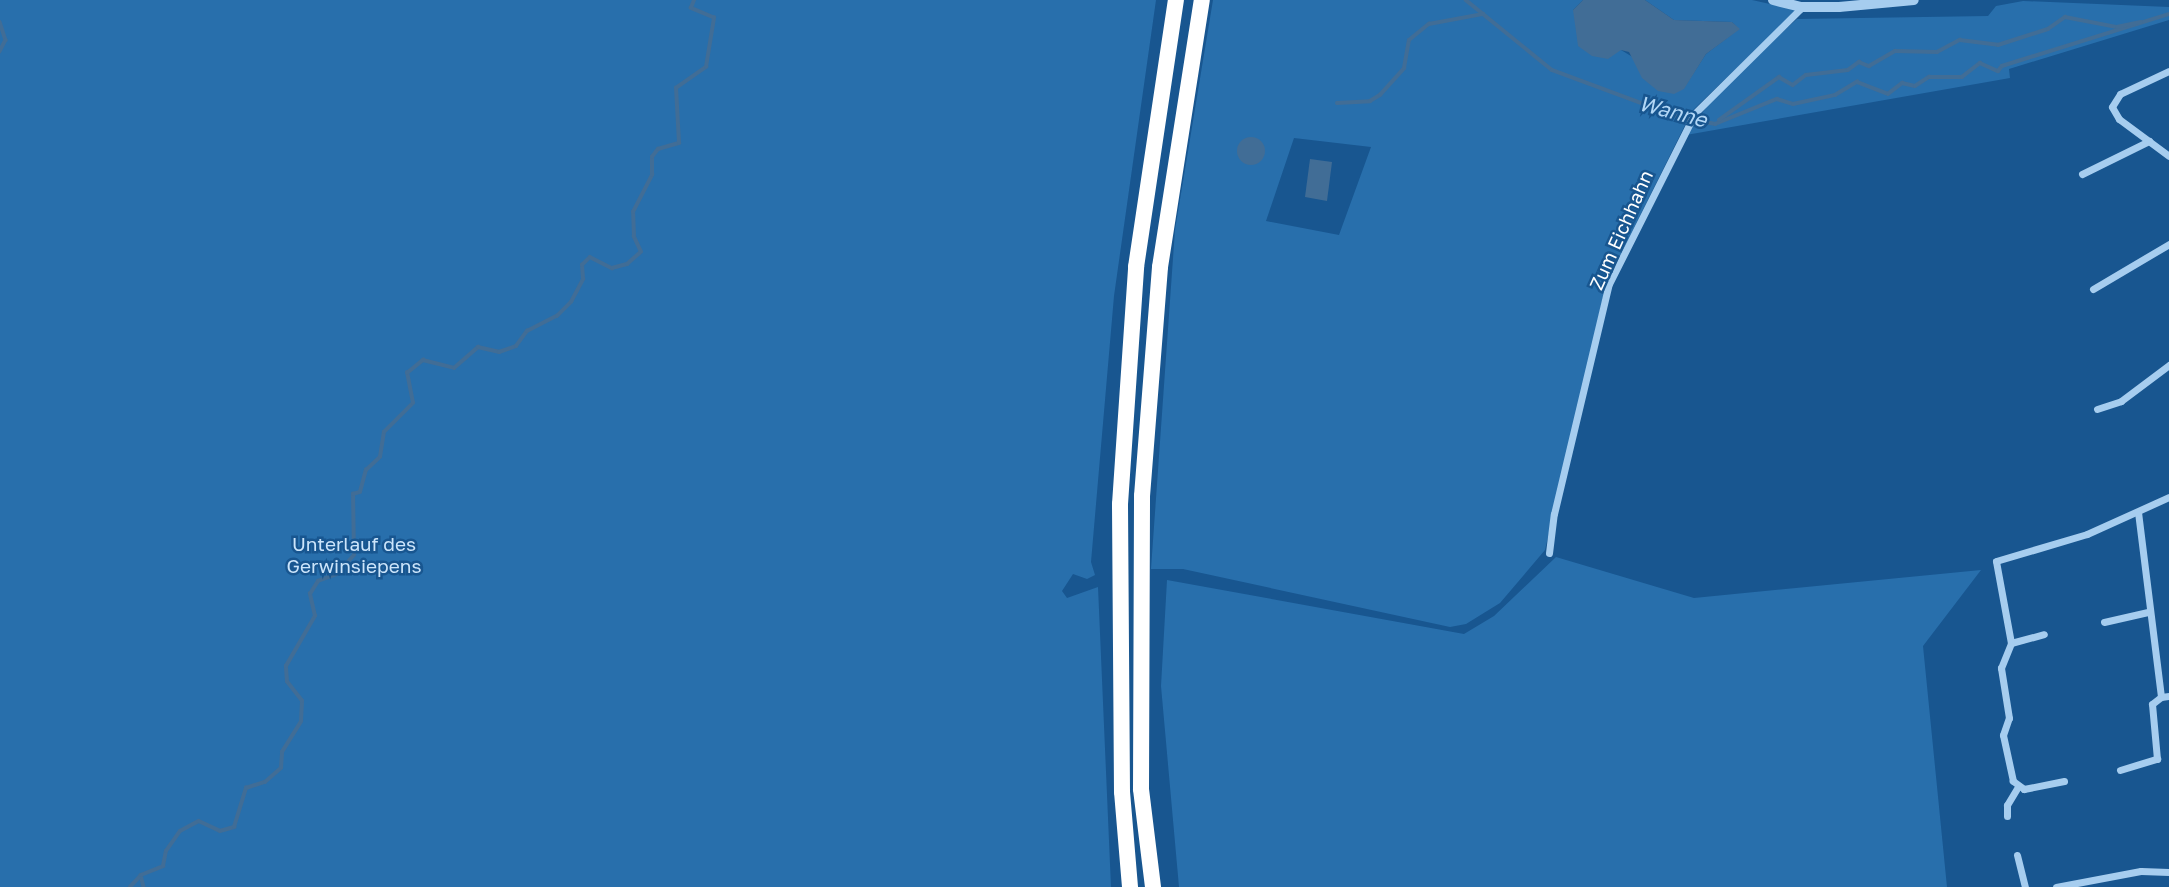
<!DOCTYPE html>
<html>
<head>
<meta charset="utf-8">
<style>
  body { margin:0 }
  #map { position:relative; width:2169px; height:887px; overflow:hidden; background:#185690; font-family:"Golos Text",sans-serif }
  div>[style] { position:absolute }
  .green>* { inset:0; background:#286fac }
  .water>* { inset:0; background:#416d96 }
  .round { border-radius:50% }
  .stream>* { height:3.5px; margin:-1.75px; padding:0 1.75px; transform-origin:1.75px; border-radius:1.75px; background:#416d96 }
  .minor>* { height:7px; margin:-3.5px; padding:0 3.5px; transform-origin:3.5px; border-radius:3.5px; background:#a6cdef }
  .tertiary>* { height:10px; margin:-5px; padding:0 5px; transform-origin:5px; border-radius:5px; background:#a6cdef }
  .motorway>* { height:16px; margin:-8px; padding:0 8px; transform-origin:8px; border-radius:8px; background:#fff }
  span { translate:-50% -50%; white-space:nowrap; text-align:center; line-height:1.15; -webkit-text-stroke:5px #185690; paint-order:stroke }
  .street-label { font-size:19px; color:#fff }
  .park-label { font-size:19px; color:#cce5fb }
  .water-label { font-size:21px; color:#b2d7f6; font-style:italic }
</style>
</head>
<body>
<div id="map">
  <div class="green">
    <i style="clip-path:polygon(0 0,1156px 0,1114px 296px,1091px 562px,1095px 575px,1087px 579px,1073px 574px,1062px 591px,1067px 598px,1098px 587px,1111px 887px,0 887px)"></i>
    <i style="clip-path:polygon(evenodd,1213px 0,1583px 0,1573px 10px,1621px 50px,1684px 88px,1706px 54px,1739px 29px,1732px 22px,1674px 20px,1645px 0,1752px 0,1797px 10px,1692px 111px,1606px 284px,1545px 550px,1500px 603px,1466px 624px,1450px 627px,1183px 569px,1151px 569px,1175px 230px,1213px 0,1294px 138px,1371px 147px,1339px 235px,1266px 221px,1294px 138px)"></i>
    <i style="clip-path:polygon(2023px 1px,2169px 7px,2169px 20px,2009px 69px,2010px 78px,1686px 135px,1722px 86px,1797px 19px,1988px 16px,1996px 6px)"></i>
    <i style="clip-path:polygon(1556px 557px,1694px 598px,1981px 570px,1923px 646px,1947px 887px,1179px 887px,1161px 686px,1167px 580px,1464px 634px,1494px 616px)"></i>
  </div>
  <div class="water">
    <i style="clip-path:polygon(1583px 0,1645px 0,1674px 20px,1732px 22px,1740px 29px,1706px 54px,1684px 89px,1674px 94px,1658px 91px,1642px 78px,1629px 52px,1621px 50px,1608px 59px,1592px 56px,1578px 46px,1573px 10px)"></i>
    <i class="round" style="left:1237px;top:137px;width:28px;height:28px"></i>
    <i style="clip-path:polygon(1310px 159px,1332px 162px,1327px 201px,1305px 197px)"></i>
  </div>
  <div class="stream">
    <i style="left:1466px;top:0;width:111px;rotate:39.1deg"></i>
    <i style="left:1552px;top:70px;width:139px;rotate:20.3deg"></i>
    <i style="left:1682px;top:118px;width:34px;rotate:10deg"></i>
    <i style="left:1715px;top:124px;width:67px;rotate:-22deg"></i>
    <i style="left:1777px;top:99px;width:17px;rotate:17deg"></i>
    <i style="left:1793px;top:104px;width:43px;rotate:-12.1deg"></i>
    <i style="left:1835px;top:95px;width:26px;rotate:-31deg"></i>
    <i style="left:1857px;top:82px;width:33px;rotate:21deg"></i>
    <i style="left:1888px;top:94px;width:18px;rotate:-38deg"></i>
    <i style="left:1902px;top:83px;width:13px;rotate:13deg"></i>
    <i style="left:1915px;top:86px;width:17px;rotate:-33deg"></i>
    <i style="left:1929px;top:77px;width:33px"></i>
    <i style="left:1962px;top:77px;width:23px;rotate:-38deg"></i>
    <i style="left:1980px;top:63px;width:20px;rotate:24deg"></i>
    <i style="left:1998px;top:71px;width:6px;rotate:-51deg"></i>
    <i style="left:2002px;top:66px;width:175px;rotate:-17.3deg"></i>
    <i style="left:0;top:22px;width:19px;rotate:72deg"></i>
    <i style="left:6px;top:40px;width:13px;rotate:117deg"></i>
    <i style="left:1337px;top:103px;width:33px;rotate:-3deg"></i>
    <i style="left:1370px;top:101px;width:12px;rotate:-31deg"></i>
    <i style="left:1380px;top:95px;width:36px;rotate:-48deg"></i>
    <i style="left:1404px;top:68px;width:28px;rotate:-80deg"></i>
    <i style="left:1409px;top:40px;width:26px;rotate:-39deg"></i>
    <i style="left:1429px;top:24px;width:55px;rotate:-10.5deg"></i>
    <i style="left:1719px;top:120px;width:74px;rotate:-35.6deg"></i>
    <i style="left:1779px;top:77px;width:16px;rotate:30deg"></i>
    <i style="left:1793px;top:85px;width:16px;rotate:-38deg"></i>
    <i style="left:1806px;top:75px;width:42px;rotate:-6.8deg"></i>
    <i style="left:1848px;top:70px;width:14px;rotate:-36deg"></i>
    <i style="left:1859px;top:62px;width:11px;rotate:22deg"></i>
    <i style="left:1869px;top:66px;width:30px;rotate:-30deg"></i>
    <i style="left:1895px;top:51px;width:42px;rotate:1.4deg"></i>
    <i style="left:1937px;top:52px;width:26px;rotate:-28deg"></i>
    <i style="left:1960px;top:40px;width:38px;rotate:7deg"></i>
    <i style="left:1998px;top:45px;width:52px;rotate:-17.7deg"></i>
    <i style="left:2048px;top:29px;width:21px;rotate:-35deg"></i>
    <i style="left:2065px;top:17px;width:53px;rotate:10.9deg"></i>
    <i style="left:2117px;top:27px;width:24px;rotate:-12deg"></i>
    <i style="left:141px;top:875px;width:12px;rotate:76deg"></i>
    <i style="left:130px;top:887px;width:16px;rotate:-47deg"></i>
    <i style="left:141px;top:875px;width:24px;rotate:-22deg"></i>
    <i style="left:163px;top:866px;width:15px;rotate:-79deg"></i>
    <i style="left:166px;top:851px;width:24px;rotate:-55deg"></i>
    <i style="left:180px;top:831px;width:21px;rotate:-28deg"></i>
    <i style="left:199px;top:821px;width:23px;rotate:25deg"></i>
    <i style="left:220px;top:831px;width:15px;rotate:-16deg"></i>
    <i style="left:234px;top:827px;width:41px;rotate:-72.9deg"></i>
    <i style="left:246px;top:788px;width:20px;rotate:-18deg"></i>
    <i style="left:265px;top:782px;width:21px;rotate:-41deg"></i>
    <i style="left:281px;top:768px;width:16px;rotate:-86deg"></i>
    <i style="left:282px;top:752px;width:36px;rotate:-58deg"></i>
    <i style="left:301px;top:721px;width:20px;rotate:-87deg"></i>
    <i style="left:302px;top:701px;width:24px;rotate:-128deg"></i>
    <i style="left:287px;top:682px;width:16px;rotate:-94deg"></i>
    <i style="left:286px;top:666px;width:58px;rotate:-59.9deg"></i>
    <i style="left:315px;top:616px;width:23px;rotate:-103deg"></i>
    <i style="left:310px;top:594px;width:15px;rotate:-58deg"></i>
    <i style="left:318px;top:581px;width:20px;rotate:-20deg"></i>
    <i style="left:337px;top:574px;width:25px;rotate:-48deg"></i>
    <i style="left:354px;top:555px;width:61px;rotate:-90.9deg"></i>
    <i style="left:353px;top:494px;width:7px;rotate:-16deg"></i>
    <i style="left:360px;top:492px;width:23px;rotate:-75deg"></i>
    <i style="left:366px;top:470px;width:19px;rotate:-43deg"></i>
    <i style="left:380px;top:457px;width:25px;rotate:-81deg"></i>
    <i style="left:384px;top:432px;width:41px;rotate:-45deg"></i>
    <i style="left:413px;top:403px;width:31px;rotate:-101deg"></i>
    <i style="left:407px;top:373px;width:21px;rotate:-39deg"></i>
    <i style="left:423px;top:360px;width:32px;rotate:14deg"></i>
    <i style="left:454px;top:368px;width:32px;rotate:-41deg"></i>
    <i style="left:478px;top:347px;width:22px;rotate:13deg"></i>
    <i style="left:499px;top:352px;width:18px;rotate:-19deg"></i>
    <i style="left:516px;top:346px;width:19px;rotate:-54deg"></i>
    <i style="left:527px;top:331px;width:34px;rotate:-27deg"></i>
    <i style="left:557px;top:316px;width:20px;rotate:-45deg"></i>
    <i style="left:571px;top:302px;width:26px;rotate:-62deg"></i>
    <i style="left:583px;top:279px;width:14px;rotate:-94deg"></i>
    <i style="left:582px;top:265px;width:11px;rotate:-45deg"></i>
    <i style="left:590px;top:257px;width:25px;rotate:27deg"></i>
    <i style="left:612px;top:268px;width:16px;rotate:-15deg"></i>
    <i style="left:627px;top:264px;width:18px;rotate:-41deg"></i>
    <i style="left:641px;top:252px;width:17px;rotate:-115deg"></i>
    <i style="left:634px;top:237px;width:25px;rotate:-92deg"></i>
    <i style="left:633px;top:212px;width:42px;rotate:-62.8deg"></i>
    <i style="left:652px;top:175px;width:18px;rotate:-90deg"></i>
    <i style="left:652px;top:157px;width:10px;rotate:-53deg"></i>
    <i style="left:658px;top:149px;width:22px;rotate:-16deg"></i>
    <i style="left:679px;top:143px;width:55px;rotate:-93.1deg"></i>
    <i style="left:676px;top:88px;width:37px;rotate:-35deg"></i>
    <i style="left:706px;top:67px;width:50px;rotate:-80.7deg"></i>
    <i style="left:714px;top:18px;width:25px;rotate:-157deg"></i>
    <i style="left:691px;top:8px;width:9px;rotate:-69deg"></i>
  </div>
  <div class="minor">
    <i style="left:2169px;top:71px;width:54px;rotate:154.9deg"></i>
    <i style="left:2120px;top:94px;width:15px;rotate:122deg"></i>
    <i style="left:2112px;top:107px;width:14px;rotate:60deg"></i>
    <i style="left:2119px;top:119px;width:62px;rotate:36.5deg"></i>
    <i style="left:2082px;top:174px;width:75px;rotate:-26.2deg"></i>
    <i style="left:2093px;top:289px;width:88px;rotate:-30.6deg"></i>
    <i style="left:2097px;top:409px;width:25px;rotate:-18deg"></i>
    <i style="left:2121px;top:401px;width:60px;rotate:-36.9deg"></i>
    <i style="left:2138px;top:512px;width:186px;rotate:82.9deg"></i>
    <i style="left:2161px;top:697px;width:8px;rotate:-7deg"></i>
    <i style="left:1549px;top:553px;width:39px;rotate:-83deg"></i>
    <i style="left:1554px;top:514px;width:236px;rotate:-76.6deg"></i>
    <i style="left:1609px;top:284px;width:191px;rotate:-63.3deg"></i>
    <i style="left:1695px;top:113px;width:151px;rotate:-44.7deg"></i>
    <i style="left:2104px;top:622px;width:45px;rotate:-12.8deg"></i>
    <i style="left:2011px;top:643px;width:34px;rotate:-15deg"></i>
    <i style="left:2120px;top:770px;width:39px;rotate:-17deg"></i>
    <i style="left:2157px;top:759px;width:55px;rotate:-95.2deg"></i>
    <i style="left:2152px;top:704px;width:11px;rotate:-38deg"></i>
    <i style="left:2064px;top:781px;width:41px;rotate:168.7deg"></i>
    <i style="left:2024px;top:789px;width:14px;rotate:-144deg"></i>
    <i style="left:2013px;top:781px;width:47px;rotate:-102.3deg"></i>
    <i style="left:2003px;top:735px;width:18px;rotate:-71deg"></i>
    <i style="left:2009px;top:718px;width:51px;rotate:-99.1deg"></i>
    <i style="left:2001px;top:668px;width:27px;rotate:-68deg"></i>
    <i style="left:2011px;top:643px;width:83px;rotate:-100.4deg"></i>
    <i style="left:1996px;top:561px;width:95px;rotate:-16.5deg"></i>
    <i style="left:2087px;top:534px;width:90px;rotate:-24.3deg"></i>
    <i style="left:2007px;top:816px;width:11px;rotate:-90deg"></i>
    <i style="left:2007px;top:805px;width:21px;rotate:-59deg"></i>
    <i style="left:2017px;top:855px;width:33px;rotate:76deg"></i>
    <i style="left:2056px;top:887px;width:86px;rotate:-10.7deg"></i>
    <i style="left:2141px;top:871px;width:28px;rotate:2deg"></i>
  </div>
  <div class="tertiary">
    <i style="left:1773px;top:0;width:30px;rotate:14deg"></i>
    <i style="left:1802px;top:7px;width:37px"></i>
    <i style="left:1839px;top:7px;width:75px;rotate:-5.3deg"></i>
  </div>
  <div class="motorway">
    <i style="left:1130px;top:887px;width:95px;rotate:-94.8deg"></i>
    <i style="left:1122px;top:792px;width:288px;rotate:-90.4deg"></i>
    <i style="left:1120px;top:504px;width:238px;rotate:-86.1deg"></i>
    <i style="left:1136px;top:267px;width:270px;rotate:-81.5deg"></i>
    <i style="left:1153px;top:887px;width:99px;rotate:-97deg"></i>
    <i style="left:1141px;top:789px;width:293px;rotate:-89.8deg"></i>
    <i style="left:1142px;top:496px;width:230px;rotate:-85.5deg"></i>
    <i style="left:1160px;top:267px;width:270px;rotate:-81.1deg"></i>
  </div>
  <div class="street-label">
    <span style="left:1621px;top:230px;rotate:-66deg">Zum Eichhahn</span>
  </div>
  <div class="park-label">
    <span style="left:354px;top:555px">Unterlauf des<br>Gerwinsiepens</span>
  </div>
  <div class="water-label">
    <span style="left:1673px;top:111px;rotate:15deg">Wanne</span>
  </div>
</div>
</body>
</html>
